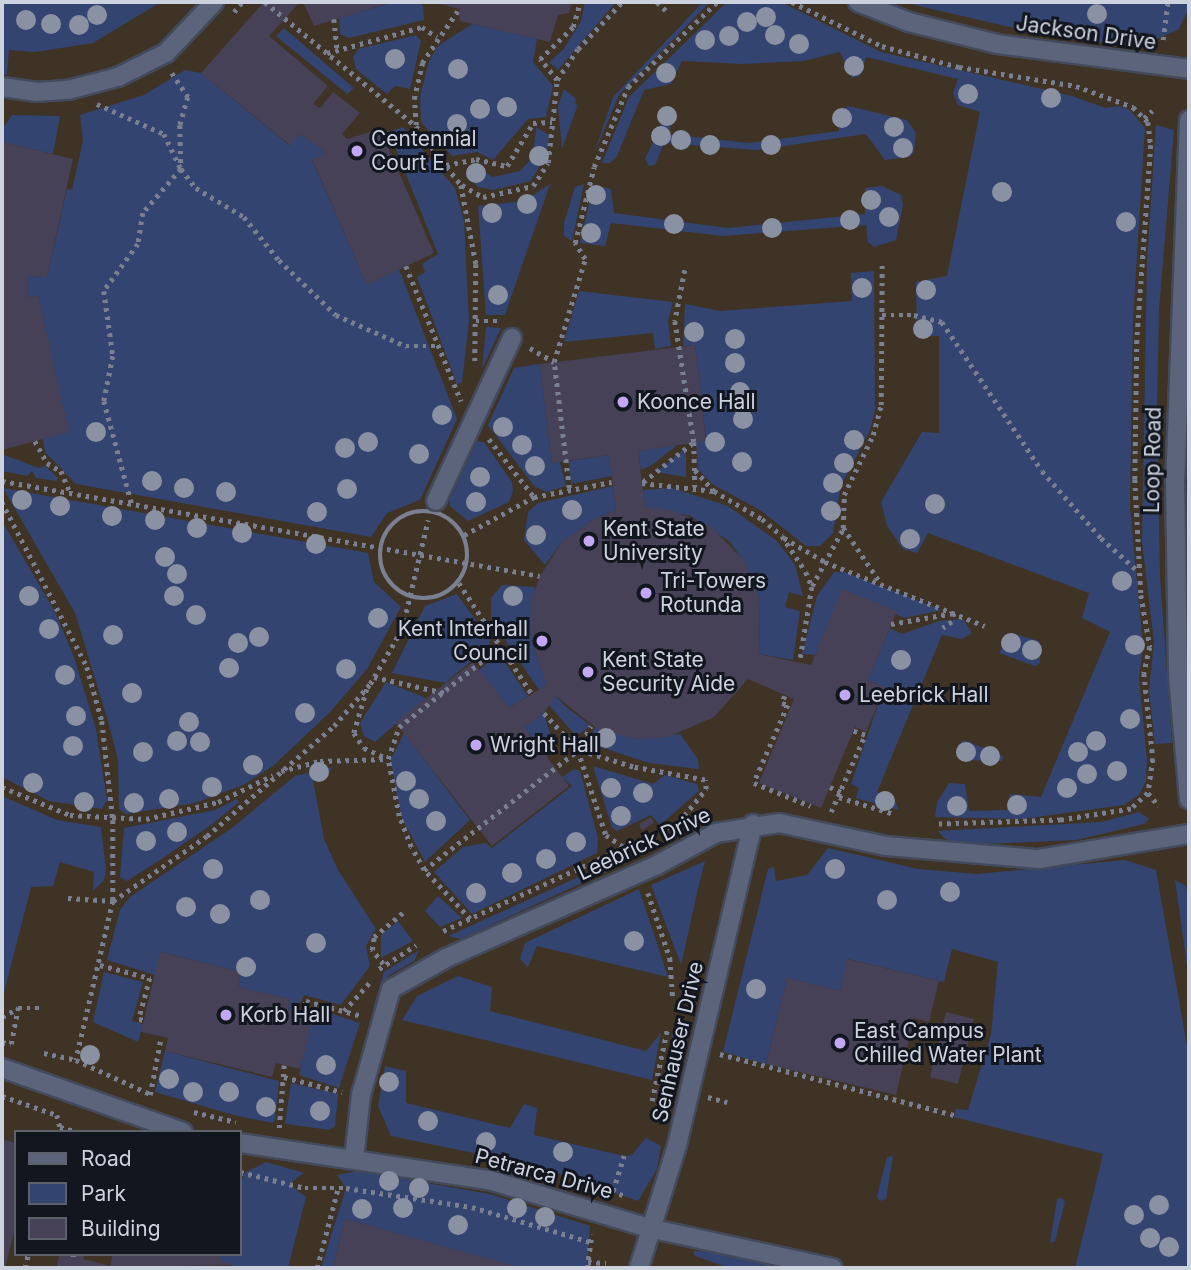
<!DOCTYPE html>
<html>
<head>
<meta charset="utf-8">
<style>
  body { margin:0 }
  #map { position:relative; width:1191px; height:1270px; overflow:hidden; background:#252d41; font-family:Inter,sans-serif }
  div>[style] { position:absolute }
  .education>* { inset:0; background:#3e3324 }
  .green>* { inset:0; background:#344471 }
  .building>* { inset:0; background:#464157 }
  .path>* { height:4.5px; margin-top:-2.25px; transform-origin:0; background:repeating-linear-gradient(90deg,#7a8091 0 3.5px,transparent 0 8.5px) }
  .path>.ring { margin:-2.25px; padding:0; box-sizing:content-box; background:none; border:4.5px solid #7a8091; border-radius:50% }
  .roads { filter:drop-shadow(2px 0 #434a5b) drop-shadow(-2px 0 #434a5b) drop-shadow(0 2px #434a5b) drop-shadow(0 -2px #434a5b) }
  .minor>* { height:18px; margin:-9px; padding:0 9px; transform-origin:9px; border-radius:9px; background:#5b647a }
  .trees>* { width:20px; height:20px; margin:-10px; border-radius:50%; background:#8a91a3 }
  .dots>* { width:19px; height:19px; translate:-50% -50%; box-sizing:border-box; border:4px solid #12161e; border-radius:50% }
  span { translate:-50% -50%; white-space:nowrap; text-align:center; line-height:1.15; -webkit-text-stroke:6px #12161e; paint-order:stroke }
  .street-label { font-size:21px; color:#cdd2df }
  .poi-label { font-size:21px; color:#cdd2df }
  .left { translate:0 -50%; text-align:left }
  .right { translate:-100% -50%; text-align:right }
  .frame { position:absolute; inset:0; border:4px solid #cdd2df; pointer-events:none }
  .legend { position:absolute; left:14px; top:1130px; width:228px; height:126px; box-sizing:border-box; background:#12161e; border:2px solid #5d616b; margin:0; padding:9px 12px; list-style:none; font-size:21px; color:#cdd2df }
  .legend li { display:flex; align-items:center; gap:14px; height:35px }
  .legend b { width:35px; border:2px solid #5d616b }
</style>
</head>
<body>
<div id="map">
  <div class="education">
    <i style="clip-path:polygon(evenodd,2px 2px,1189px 2px,1189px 121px,1176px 406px,1189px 797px,1189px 1268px,2px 1268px,2px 2px,16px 1132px,240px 1132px,240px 1254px,16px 1254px,16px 1132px)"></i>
  </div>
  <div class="green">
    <i style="clip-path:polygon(2px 2px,161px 2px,93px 43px,35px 52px,9px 50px,7px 75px,2px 74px)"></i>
    <i style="clip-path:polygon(394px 2px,417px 2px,423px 6px,424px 20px,349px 38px,340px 34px,339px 18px)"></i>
    <i style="clip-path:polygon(585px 2px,616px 2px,558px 70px,549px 62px,563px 50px,581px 21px)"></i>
    <i style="clip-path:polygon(703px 2px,710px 2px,619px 95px,594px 154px,613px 97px)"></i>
    <i style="clip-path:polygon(727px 2px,781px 2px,881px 52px,1072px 96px,1105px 108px,1119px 106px,1130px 110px,1145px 128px,1133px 320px,1130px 507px,1143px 647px,1139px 678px,1147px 760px,1146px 781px,1139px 795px,1124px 805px,1022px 819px,935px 817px,937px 803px,949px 783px,965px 784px,969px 811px,1007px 810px,1010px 794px,1041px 797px,1110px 632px,1082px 618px,1089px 593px,928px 533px,917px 553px,903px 549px,887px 526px,881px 502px,922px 432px,939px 433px,939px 336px,917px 336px,916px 282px,947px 276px,980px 112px,958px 105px,953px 93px,958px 79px,866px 57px,860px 76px,852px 78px,840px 52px,804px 61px,742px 64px,682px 61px,671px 84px,644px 90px,617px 156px,610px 163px,602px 163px,629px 97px)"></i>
    <i style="clip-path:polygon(902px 2px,1189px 2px,1189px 9px,1178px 30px,1137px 47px,1048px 36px)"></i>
    <i style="clip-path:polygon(472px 24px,537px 39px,533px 62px,553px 86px,546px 117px,528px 119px,493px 160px,477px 152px,452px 156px,421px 122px,420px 96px,429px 61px,438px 46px)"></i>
    <i style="clip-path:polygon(284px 28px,354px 88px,347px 94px,276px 36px)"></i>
    <i style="clip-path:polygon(416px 35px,421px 41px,410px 89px,395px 86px,387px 94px,356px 69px,353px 57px,358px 49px)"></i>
    <i style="clip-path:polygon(185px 70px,201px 73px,289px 145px,300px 134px,322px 149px,325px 154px,312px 160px,367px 285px,399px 269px,457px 419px,420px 500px,387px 513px,371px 537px,76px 484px,45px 452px,43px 439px,68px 431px,38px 296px,27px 297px,28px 276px,47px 277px,67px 189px,72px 190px,83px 141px,80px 115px,144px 95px)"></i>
    <i style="clip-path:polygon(564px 89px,575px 98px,577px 107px,562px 149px,558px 106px)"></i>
    <i style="clip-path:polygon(848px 106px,907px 120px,916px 133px,914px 152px,909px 157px,885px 160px,866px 134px,756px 150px,664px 143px,655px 165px,649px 166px,645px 159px,668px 109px,673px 112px,669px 134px,748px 143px,839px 131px,838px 115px)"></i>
    <i style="clip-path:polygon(12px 115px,60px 116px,53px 154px,2px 142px,2px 129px)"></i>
    <i style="clip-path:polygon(1156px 125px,1174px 130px,1159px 310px,1157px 407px,1160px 576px,1172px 743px,1155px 744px,1149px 691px,1154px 642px,1142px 542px,1147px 260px)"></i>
    <i style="clip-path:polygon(403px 127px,455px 188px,464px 221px,469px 321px,462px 383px,457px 384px,417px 277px,425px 272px,422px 264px,438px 254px,389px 132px)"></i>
    <i style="clip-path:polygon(536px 127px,549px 135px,547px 153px,531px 181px,493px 190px,478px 187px,466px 174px,478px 166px,492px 177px,520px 171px,533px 157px)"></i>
    <i style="clip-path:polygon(550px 184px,505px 315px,486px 315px,478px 206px,524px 201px)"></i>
    <i style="clip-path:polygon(584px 184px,572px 241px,564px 236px,564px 223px,575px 187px)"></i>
    <i style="clip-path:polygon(593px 185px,611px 189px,614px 213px,728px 228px,865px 214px,865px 188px,882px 186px,901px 195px,903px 205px,896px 240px,874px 247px,868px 242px,866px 225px,723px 236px,611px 223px,605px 246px,580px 243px)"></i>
    <i style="clip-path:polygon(874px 271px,875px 410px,870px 430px,841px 486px,833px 533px,820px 546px,806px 546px,760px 510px,712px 484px,698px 469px,696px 442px,706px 440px,695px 345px,683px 346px,685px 304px,720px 311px,852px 301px,851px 273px)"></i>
    <i style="clip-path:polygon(579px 291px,673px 302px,668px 321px,671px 346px,655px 349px,653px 333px,564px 342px)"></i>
    <i style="clip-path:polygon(486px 327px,501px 328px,482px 369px)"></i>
    <i style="clip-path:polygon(540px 364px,552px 463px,560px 462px,566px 486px,546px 492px,534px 486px,488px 425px,514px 368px)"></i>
    <i style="clip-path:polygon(477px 441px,484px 442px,512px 482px,513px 491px,509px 502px,468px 521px,450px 506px,450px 499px)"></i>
    <i style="clip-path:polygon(677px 445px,652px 465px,641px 470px,638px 451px)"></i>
    <i style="clip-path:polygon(686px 448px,686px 477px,656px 472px)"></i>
    <i style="clip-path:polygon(2px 454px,39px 468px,45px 466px,58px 478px,56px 481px,36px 478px,32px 471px,27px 476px,2px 471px)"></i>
    <i style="clip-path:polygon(609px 455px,612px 476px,571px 484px,569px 461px)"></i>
    <i style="clip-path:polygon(613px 486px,616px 510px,593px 520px,562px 542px,545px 565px,524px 540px,528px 512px,538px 503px)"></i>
    <i style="clip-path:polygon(3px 488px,368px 553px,374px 582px,401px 607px,367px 669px,330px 712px,273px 766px,245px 784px,195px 803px,126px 814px,119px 809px,118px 760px,108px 721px,75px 613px)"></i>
    <i style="clip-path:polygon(672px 488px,728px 506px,777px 541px,795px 565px,803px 596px,789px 592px,785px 607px,800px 611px,793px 660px,759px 654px,760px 600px,744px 561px,729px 541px,691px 516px,645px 507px,643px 490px)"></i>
    <i style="clip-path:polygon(2px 521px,55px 612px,74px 657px,96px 729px,107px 800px,102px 809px,49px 801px,2px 777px)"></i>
    <i style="clip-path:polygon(834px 572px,844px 572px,942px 610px,904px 618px,843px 589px,815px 655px,802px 654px,817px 596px)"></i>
    <i style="clip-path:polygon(502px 585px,535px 587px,531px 639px,547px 685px,539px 690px,491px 619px,491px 598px)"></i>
    <i style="clip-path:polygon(457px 594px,490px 640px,489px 646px,445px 683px,392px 673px,425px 606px)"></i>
    <i style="clip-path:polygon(963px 619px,972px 633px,962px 639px,942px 635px,877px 792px,894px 799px,899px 810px,856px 798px,859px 788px,851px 784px,884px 687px,868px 680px,890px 628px,902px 634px,939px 621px)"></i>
    <i style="clip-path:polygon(1011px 633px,1039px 641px,1040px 663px,1035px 666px,999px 653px)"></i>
    <i style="clip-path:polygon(495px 657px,506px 664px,528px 696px,509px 708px,479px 670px)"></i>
    <i style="clip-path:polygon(386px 682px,426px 698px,375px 742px,364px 736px,360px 723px)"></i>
    <i style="clip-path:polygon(556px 696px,565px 706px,591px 726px,576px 736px,549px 705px)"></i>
    <i style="clip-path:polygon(544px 713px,553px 744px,547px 758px,524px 727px)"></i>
    <i style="clip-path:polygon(595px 727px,635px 739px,680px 734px,698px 759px,699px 769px,649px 763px,600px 747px,588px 741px)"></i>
    <i style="clip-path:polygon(404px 733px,470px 820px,425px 862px,402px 818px,396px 791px,391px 759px)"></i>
    <i style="clip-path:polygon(964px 740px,1003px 756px,1002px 761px,963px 760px,957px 746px)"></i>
    <i style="clip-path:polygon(593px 766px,653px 784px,665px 775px,697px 784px,699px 791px,660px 825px,651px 815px,617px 831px,612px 828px)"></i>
    <i style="clip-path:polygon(333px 767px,327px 775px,313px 780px,324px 839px,338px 870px,376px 929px,366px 946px,370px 966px,341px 1005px,304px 995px,296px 1012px,288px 1010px,290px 999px,238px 987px,241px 972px,161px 952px,155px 975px,107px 960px,120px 910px,130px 897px,232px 828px,295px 776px)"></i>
    <i style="clip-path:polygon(574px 769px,580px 771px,598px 838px,597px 853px,472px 914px,434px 872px,463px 847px,486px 843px,492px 848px,572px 786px,562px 777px)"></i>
    <i style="clip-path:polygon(2px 796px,57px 820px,101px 827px,106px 870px,104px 880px,93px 891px,94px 872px,60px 862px,53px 886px,31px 887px,2px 1001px)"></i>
    <i style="clip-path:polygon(237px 799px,239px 802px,211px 825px,160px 860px,127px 881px,120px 877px,124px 828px,215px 810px)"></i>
    <i style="clip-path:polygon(1139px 812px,1149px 819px,1144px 824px,1076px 840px,964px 845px,945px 839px,938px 831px,1101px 822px)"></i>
    <i style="clip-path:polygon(828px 848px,918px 869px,977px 874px,1125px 860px,1156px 870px,1189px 1057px,1189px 1268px,1075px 1268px,1103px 1154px,954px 1117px,956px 1109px,968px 1110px,991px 1034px,998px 962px,952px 949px,944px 982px,848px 959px,840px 991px,787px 978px,766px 1064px,723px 1052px,768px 869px,774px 867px,776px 881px,807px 875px)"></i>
    <i style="clip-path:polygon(705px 861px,697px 893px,681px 965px,651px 885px)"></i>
    <i style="clip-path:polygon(605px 865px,608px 871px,461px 939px,448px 936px)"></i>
    <i style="clip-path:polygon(1175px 880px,1186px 886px,1189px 904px,1189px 980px)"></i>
    <i style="clip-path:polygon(639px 889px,668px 977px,537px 946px,528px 967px,520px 959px,525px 943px)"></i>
    <i style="clip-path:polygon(438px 896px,462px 918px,440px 927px,425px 911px)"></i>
    <i style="clip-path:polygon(398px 921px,413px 941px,381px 958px,381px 935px)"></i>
    <i style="clip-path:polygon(419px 950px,414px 961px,388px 976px,372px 1012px,384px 972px)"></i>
    <i style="clip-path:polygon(104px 972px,143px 982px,132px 1021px,143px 1024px,138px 1042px,93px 1022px)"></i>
    <i style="clip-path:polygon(458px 976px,492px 987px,490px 1011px,646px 1051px,661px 1033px,652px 1080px,402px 1020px,417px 996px)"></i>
    <i style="clip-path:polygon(314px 1008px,360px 1023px,339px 1088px,299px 1075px)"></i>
    <i style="clip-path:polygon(673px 1032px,683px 1041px,669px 1104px,657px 1105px)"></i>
    <i style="clip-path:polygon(165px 1051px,279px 1081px,275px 1120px,273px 1123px,237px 1116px,155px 1092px)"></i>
    <i style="clip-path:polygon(385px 1066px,406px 1071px,406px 1103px,510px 1128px,524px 1104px,537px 1108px,534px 1135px,624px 1156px,632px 1155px,646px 1138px,661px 1146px,657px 1169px,638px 1201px,536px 1166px,391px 1136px,378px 1106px)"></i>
    <i style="clip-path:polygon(291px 1083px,338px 1094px,335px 1126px,330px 1130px,285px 1124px)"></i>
    <i style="clip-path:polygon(893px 1156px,886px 1199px,880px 1201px,877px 1197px,887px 1157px)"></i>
    <i style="clip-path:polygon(266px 1162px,304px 1173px,289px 1184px,306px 1197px,288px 1268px,237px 1268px,220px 1261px,222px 1254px,240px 1254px,240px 1189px,244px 1173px)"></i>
    <i style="clip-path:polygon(357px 1171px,490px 1194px,590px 1226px,587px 1268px,521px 1268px,345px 1219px,333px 1268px,321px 1268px,346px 1188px,337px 1175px)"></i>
    <i style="clip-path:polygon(1062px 1198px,1065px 1202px,1055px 1241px,1050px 1243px,1057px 1199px)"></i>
    <i style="clip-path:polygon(693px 1251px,718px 1252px,784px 1268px,729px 1268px,695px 1256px)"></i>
  </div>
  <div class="building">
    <i style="clip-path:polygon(264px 2px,300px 2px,269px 36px,328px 86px,313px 104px,320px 108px,333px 92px,360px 113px,342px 134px,347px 139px,380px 129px,434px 253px,367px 285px,312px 159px,325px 154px,322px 149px,300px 134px,290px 145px,201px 73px)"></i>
    <i style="clip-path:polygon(303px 2px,392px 2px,314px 26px)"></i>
    <i style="clip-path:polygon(433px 2px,572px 2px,569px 13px,558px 15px,550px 42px,460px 21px,459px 9px)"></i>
    <i style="clip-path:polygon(2px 142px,73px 159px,47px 277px,28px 276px,27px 297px,38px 296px,69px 432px,2px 450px)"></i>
    <i style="clip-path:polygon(695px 345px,706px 441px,638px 451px,645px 507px,671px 510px,710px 526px,744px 560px,760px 600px,759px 654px,811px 665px,842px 589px,897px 611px,868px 680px,885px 687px,866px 732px,855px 727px,821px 808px,759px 783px,794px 699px,748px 679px,714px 717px,668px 737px,635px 739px,597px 729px,556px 696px,544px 713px,524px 727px,569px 786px,492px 846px,395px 722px,473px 662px,509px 708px,547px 685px,531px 639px,532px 599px,540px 576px,562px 542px,593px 520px,616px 510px,609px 455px,552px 463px,540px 364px)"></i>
    <i style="clip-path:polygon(651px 817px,654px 823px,642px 830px,639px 824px)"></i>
    <i style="clip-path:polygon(160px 952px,241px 972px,238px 987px,290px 999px,288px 1010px,313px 1017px,300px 1069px,276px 1063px,272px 1077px,165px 1051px,168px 1038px,141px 1032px)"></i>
    <i style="clip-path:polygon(847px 959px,939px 981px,929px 1022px,914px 1018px,896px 1095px,766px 1064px,787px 978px,840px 991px)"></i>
    <i style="clip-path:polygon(946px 1012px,974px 1019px,958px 1084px,930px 1077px)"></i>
    <i style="clip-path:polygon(2px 1139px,16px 1143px,16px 1224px,5px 1268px,2px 1268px)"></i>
    <i style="clip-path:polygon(345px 1219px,518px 1267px,518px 1268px,333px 1268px)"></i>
    <i style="clip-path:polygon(60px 1254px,85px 1254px,83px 1259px,110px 1266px,113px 1254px,222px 1254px,220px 1261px,238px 1265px,56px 1268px)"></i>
  </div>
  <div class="path">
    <i style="left:265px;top:2px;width:195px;rotate:39.4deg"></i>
    <i style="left:416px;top:126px;width:74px;rotate:52.7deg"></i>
    <i style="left:461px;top:185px;width:80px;rotate:79.2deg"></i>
    <i style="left:476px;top:264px;width:101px;rotate:90.6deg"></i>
    <i style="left:657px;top:2px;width:16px;rotate:43deg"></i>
    <i style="left:792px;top:2px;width:100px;rotate:26.1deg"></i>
    <i style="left:882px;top:46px;width:80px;rotate:15.3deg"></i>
    <i style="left:959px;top:67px;width:119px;rotate:9.2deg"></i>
    <i style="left:1076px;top:86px;width:61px;rotate:20.2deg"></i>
    <i style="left:1133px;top:107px;width:21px;rotate:45deg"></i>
    <i style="left:1148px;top:122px;width:23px;rotate:83deg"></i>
    <i style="left:1151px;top:145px;width:196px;rotate:94.1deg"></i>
    <i style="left:1137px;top:340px;width:139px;rotate:90.8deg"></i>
    <i style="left:1135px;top:479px;width:116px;rotate:87deg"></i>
    <i style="left:1141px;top:595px;width:53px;rotate:80.2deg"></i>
    <i style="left:1150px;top:647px;width:27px;rotate:103deg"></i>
    <i style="left:1144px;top:673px;width:86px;rotate:84deg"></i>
    <i style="left:1153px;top:759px;width:34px;rotate:98deg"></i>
    <i style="left:1148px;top:793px;width:23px;rotate:137deg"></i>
    <i style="left:1131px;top:809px;width:71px;rotate:171.1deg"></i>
    <i style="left:1061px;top:820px;width:122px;rotate:178.1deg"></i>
    <i style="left:234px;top:12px;width:13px;rotate:-51deg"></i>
    <i style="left:334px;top:19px;width:31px;rotate:84deg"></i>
    <i style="left:1163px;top:40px;width:38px;rotate:-83deg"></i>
    <i style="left:327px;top:53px;width:98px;rotate:-15.3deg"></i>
    <i style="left:422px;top:27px;width:18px;rotate:34deg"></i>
    <i style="left:172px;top:73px;width:29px;rotate:56deg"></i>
    <i style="left:188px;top:97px;width:29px;rotate:106deg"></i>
    <i style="left:180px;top:125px;width:44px;rotate:88.7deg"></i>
    <i style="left:181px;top:169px;width:24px;rotate:52deg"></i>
    <i style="left:196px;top:188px;width:56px;rotate:31.1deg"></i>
    <i style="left:244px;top:217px;width:55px;rotate:50.9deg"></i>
    <i style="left:279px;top:260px;width:79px;rotate:44deg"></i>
    <i style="left:336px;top:315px;width:77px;rotate:23.9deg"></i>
    <i style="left:406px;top:346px;width:31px"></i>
    <i style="left:557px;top:80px;width:27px;rotate:-129deg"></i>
    <i style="left:540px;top:59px;width:46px;rotate:-44.1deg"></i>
    <i style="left:573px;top:27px;width:26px;rotate:-74deg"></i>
    <i style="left:97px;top:104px;width:73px;rotate:24.1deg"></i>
    <i style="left:164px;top:134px;width:39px;rotate:64deg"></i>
    <i style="left:181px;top:169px;width:58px;rotate:130.8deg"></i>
    <i style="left:143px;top:213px;width:31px;rotate:99deg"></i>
    <i style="left:138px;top:244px;width:58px;rotate:125.9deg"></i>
    <i style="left:104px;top:291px;width:66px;rotate:82.1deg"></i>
    <i style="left:113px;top:356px;width:46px;rotate:101.3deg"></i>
    <i style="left:104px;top:401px;width:108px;rotate:74.9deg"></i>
    <i style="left:1144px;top:118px;width:11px;rotate:-41deg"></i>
    <i style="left:416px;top:125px;width:26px;rotate:-94deg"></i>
    <i style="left:414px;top:99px;width:37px;rotate:-77deg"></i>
    <i style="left:422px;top:63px;width:65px;rotate:-55.6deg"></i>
    <i style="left:446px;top:165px;width:31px;rotate:-11deg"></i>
    <i style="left:476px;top:159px;width:32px;rotate:13deg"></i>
    <i style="left:507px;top:166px;width:50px;rotate:-58.8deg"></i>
    <i style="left:533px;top:123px;width:19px;rotate:-3deg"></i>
    <i style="left:462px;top:185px;width:24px;rotate:30deg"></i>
    <i style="left:483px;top:197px;width:51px;rotate:-12.4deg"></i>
    <i style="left:533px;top:186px;width:27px;rotate:-57deg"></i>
    <i style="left:548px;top:163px;width:83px;rotate:-83.8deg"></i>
    <i style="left:557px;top:80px;width:37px;rotate:-56deg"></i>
    <i style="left:578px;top:49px;width:64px;rotate:-46.9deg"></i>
    <i style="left:406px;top:266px;width:146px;rotate:67.8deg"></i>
    <i style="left:685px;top:270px;width:52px;rotate:101.1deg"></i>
    <i style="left:675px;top:321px;width:122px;rotate:81.1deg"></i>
    <i style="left:694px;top:442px;width:45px;rotate:88.7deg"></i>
    <i style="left:882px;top:315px;width:32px"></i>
    <i style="left:914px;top:315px;width:29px;rotate:14deg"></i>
    <i style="left:942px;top:322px;width:179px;rotate:56.1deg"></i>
    <i style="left:1042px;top:471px;width:89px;rotate:48.6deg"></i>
    <i style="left:1101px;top:538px;width:51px;rotate:41.8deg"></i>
    <i style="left:476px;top:321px;width:23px"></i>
    <i style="left:530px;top:348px;width:28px;rotate:30deg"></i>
    <i style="left:489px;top:439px;width:73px;rotate:52.2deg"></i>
    <i style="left:35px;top:441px;width:25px;rotate:61deg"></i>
    <i style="left:47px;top:463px;width:16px;rotate:30deg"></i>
    <i style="left:61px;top:471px;width:25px;rotate:67deg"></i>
    <i style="left:695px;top:470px;width:28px;rotate:48deg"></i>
    <i style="left:714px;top:491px;width:56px;rotate:30.3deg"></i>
    <i style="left:762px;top:519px;width:26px;rotate:40deg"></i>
    <i style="left:782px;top:536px;width:43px;rotate:56.3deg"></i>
    <i style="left:806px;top:572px;width:16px;rotate:68deg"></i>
    <i style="left:812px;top:587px;width:75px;rotate:99.2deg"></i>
    <i style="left:2px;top:481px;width:546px;rotate:10.01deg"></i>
    <i style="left:643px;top:482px;width:65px;rotate:-38.1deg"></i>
    <i style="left:642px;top:483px;width:72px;rotate:6.3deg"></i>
    <i style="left:569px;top:488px;width:127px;rotate:-96.8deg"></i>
    <i style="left:554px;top:362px;width:108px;rotate:-73.2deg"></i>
    <i style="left:585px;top:259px;width:19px;rotate:-122deg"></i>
    <i style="left:575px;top:243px;width:78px;rotate:-76deg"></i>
    <i style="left:594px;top:167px;width:87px;rotate:-67deg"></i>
    <i style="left:628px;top:87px;width:123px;rotate:-43.7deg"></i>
    <i style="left:2px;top:502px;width:186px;rotate:62.7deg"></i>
    <i style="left:87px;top:667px;width:56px;rotate:74.5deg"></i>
    <i style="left:102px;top:721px;width:100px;rotate:83.7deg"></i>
    <i style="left:113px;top:820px;width:81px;rotate:90deg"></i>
    <i style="left:113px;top:901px;width:163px;rotate:103.1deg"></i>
    <i class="ring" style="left:380px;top:511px;width:83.5px;height:83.5px"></i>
    <i style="left:464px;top:535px;width:80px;rotate:-28.5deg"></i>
    <i style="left:534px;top:497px;width:79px;rotate:-10.9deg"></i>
    <i style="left:784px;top:538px;width:48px;rotate:30.3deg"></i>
    <i style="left:825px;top:562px;width:172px;rotate:21.8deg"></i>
    <i style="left:878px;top:580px;width:63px;rotate:-123.9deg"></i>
    <i style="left:843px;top:528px;width:33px;rotate:-88deg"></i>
    <i style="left:844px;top:495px;width:67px;rotate:-64.2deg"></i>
    <i style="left:873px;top:435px;width:31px;rotate:-75deg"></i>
    <i style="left:881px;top:405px;width:141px;rotate:-89.6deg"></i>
    <i style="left:459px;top:583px;width:133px;rotate:56.7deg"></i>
    <i style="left:812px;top:586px;width:65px;rotate:-61.5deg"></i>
    <i style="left:891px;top:624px;width:64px;rotate:-9.9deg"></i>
    <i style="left:954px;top:613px;width:9px;rotate:103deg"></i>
    <i style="left:952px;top:622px;width:11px;rotate:146deg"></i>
    <i style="left:374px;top:677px;width:73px;rotate:12.7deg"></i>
    <i style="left:367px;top:689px;width:46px;rotate:106.5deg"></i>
    <i style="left:354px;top:733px;width:18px;rotate:56deg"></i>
    <i style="left:364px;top:748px;width:22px;rotate:24deg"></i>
    <i style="left:785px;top:696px;width:8px;rotate:113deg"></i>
    <i style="left:782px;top:703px;width:6px;rotate:18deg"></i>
    <i style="left:788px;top:705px;width:85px;rotate:113.6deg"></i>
    <i style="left:754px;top:783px;width:61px;rotate:22deg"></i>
    <i style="left:544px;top:713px;width:50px;rotate:47.4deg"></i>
    <i style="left:578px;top:750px;width:89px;rotate:71.8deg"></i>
    <i style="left:606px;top:835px;width:23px;rotate:34deg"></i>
    <i style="left:281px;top:771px;width:40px;rotate:-14.4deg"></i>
    <i style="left:320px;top:761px;width:68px;rotate:-1.7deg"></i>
    <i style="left:2px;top:787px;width:74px;rotate:22.4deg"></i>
    <i style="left:70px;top:815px;width:76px;rotate:3deg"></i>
    <i style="left:146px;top:819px;width:74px;rotate:-13.3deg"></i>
    <i style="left:218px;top:802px;width:61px;rotate:-26.1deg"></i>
    <i style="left:830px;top:787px;width:12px;rotate:24deg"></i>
    <i style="left:1148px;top:793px;width:17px;rotate:50deg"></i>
    <i style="left:839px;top:797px;width:58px;rotate:17.2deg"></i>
    <i style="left:831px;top:812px;width:84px;rotate:-66.2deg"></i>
    <i style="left:865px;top:735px;width:13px;rotate:-162deg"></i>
    <i style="left:424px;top:870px;width:195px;rotate:-37.9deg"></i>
    <i style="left:578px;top:750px;width:27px;rotate:-62deg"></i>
    <i style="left:648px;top:893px;width:69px;rotate:71.3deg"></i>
    <i style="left:670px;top:958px;width:42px;rotate:85.9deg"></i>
    <i style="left:68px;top:898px;width:45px;rotate:3.8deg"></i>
    <i style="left:113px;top:901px;width:114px;rotate:-34.7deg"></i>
    <i style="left:207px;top:836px;width:168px;rotate:-40.9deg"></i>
    <i style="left:334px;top:726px;width:55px;rotate:-49.4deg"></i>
    <i style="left:370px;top:684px;width:64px;rotate:-59.8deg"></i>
    <i style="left:402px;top:629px;width:112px;rotate:-76.6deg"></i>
    <i style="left:470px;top:919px;width:67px;rotate:-133.2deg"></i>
    <i style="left:424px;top:870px;width:26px;rotate:-119deg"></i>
    <i style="left:411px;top:847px;width:33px;rotate:-111deg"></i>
    <i style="left:399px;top:816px;width:58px;rotate:-100.9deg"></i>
    <i style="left:388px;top:759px;width:34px;rotate:-71deg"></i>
    <i style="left:399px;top:727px;width:129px;rotate:-38.4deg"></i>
    <i style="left:443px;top:931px;width:260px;rotate:-24.8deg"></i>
    <i style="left:679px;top:822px;width:43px;rotate:-50.7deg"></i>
    <i style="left:706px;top:789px;width:9px;rotate:-96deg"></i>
    <i style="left:705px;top:780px;width:73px;rotate:-169.8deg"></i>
    <i style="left:633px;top:767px;width:58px;rotate:-162.8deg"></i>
    <i style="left:383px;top:964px;width:18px;rotate:-128deg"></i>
    <i style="left:372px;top:950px;width:13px;rotate:-81deg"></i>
    <i style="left:374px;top:937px;width:42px;rotate:-40.2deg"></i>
    <i style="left:100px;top:965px;width:52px;rotate:14.6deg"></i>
    <i style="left:150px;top:978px;width:42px;rotate:105deg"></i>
    <i style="left:139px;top:1019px;width:5px;rotate:11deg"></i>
    <i style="left:379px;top:969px;width:44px;rotate:-33deg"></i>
    <i style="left:344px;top:1011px;width:38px;rotate:-48deg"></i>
    <i style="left:301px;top:1014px;width:14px;rotate:-69deg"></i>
    <i style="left:306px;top:1001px;width:58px;rotate:15deg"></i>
    <i style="left:2px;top:1017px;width:18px;rotate:-29deg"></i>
    <i style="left:18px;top:1008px;width:21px"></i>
    <i style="left:2px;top:1042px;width:9px;rotate:13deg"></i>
    <i style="left:11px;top:1044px;width:37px;rotate:-79deg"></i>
    <i style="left:44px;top:1053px;width:33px;rotate:12deg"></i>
    <i style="left:76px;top:1060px;width:81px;rotate:24.7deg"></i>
    <i style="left:720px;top:1054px;width:242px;rotate:14.6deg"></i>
    <i style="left:284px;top:1077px;width:60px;rotate:14.5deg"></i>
    <i style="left:150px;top:1095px;width:59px;rotate:-79.3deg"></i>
    <i style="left:2px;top:1096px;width:58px;rotate:19.1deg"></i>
    <i style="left:57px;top:1115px;width:12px;rotate:76deg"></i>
    <i style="left:60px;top:1127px;width:19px;rotate:16deg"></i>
    <i style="left:708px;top:1097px;width:20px;rotate:15deg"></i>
    <i style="left:652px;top:1101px;width:73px;rotate:-78.1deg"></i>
    <i style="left:194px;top:1112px;width:43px;rotate:13.4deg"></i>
    <i style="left:279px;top:1128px;width:63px;rotate:-85.5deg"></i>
    <i style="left:240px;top:1172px;width:67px;rotate:13.8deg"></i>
    <i style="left:305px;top:1188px;width:41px"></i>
    <i style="left:346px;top:1188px;width:127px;rotate:8.6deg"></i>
    <i style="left:472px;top:1207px;width:123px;rotate:16.5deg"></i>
    <i style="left:587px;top:1184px;width:41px;rotate:17.1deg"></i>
    <i style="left:613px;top:1191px;width:37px;rotate:-73deg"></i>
    <i style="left:73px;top:1257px;width:3px;rotate:-90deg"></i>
    <i style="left:588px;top:1262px;width:18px;rotate:3deg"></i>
    <i style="left:25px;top:1268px;width:14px;rotate:-78deg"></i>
    <i style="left:317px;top:1268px;width:83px;rotate:-75.3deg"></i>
    <i style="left:587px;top:1268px;width:34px;rotate:-82deg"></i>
  </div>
  <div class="roads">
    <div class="minor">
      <i style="left:858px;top:2px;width:55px;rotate:21.4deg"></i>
      <i style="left:909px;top:22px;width:91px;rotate:14deg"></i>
      <i style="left:997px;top:44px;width:194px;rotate:7.4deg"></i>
      <i style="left:2px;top:87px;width:34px;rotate:8deg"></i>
      <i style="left:36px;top:92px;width:32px;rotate:-4deg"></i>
      <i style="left:68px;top:90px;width:52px;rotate:-14.6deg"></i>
      <i style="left:118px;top:77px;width:54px;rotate:-26.6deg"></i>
      <i style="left:166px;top:53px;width:70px;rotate:-46.7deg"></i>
      <i style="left:1189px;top:120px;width:358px;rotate:92.2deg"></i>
      <i style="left:1175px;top:478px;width:198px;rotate:89.1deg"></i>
      <i style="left:1178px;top:676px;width:124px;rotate:84.9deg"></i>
      <i style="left:436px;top:501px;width:180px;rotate:-65deg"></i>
      <i style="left:2px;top:1068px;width:192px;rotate:19.5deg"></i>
      <i style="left:240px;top:1143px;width:252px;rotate:8.5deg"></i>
      <i style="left:489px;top:1180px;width:167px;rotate:16.7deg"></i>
      <i style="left:649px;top:1228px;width:188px;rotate:12.3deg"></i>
      <i style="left:354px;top:1159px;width:64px;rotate:-83.8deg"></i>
      <i style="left:361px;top:1095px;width:110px;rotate:-74.2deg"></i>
      <i style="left:391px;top:989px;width:63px;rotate:-29.4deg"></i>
      <i style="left:446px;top:958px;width:231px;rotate:-23.8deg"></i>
      <i style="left:657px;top:865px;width:67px;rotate:-28.5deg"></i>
      <i style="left:716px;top:833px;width:64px;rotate:-9deg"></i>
      <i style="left:779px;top:823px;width:109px;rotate:12.1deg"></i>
      <i style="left:886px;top:846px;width:154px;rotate:4.9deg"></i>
      <i style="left:1039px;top:859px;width:152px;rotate:-9.5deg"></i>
      <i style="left:639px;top:1268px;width:129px;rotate:-72.8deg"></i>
      <i style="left:677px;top:1145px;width:330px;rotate:-76.7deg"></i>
    </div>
  </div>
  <div class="trees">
    <i style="left:1097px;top:14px"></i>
    <i style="left:97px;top:15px"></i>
    <i style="left:766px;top:17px"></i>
    <i style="left:26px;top:20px"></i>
    <i style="left:747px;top:22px"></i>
    <i style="left:51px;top:24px"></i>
    <i style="left:79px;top:25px"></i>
    <i style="left:775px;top:35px"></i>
    <i style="left:729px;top:36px"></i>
    <i style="left:705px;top:40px"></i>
    <i style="left:799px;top:44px"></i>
    <i style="left:395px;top:59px"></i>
    <i style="left:854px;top:66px"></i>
    <i style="left:458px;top:69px"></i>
    <i style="left:666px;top:73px"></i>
    <i style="left:968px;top:94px"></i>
    <i style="left:1051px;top:98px"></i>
    <i style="left:507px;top:107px"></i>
    <i style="left:480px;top:109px"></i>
    <i style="left:667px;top:116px"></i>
    <i style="left:842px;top:118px"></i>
    <i style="left:457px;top:124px"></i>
    <i style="left:894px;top:127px"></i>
    <i style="left:661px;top:136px"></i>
    <i style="left:681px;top:140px"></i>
    <i style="left:710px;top:145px"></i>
    <i style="left:771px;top:145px"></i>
    <i style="left:903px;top:148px"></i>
    <i style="left:539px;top:156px"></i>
    <i style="left:476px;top:173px"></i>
    <i style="left:1002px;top:192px"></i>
    <i style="left:596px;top:195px"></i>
    <i style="left:871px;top:200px"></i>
    <i style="left:527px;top:204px"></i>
    <i style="left:492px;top:213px"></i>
    <i style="left:889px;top:217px"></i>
    <i style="left:850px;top:220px"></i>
    <i style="left:1126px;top:222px"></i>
    <i style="left:674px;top:224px"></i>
    <i style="left:772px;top:228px"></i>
    <i style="left:591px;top:233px"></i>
    <i style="left:862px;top:288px"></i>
    <i style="left:926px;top:290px"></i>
    <i style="left:498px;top:295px"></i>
    <i style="left:923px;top:329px"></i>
    <i style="left:694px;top:332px"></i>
    <i style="left:735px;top:339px"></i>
    <i style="left:735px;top:363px"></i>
    <i style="left:740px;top:392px"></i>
    <i style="left:442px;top:415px"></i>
    <i style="left:743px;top:419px"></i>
    <i style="left:503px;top:427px"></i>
    <i style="left:96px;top:432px"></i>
    <i style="left:854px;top:440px"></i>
    <i style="left:368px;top:442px"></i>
    <i style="left:715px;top:442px"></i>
    <i style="left:522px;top:445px"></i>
    <i style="left:345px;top:448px"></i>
    <i style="left:419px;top:454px"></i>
    <i style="left:742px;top:462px"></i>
    <i style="left:844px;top:463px"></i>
    <i style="left:535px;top:466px"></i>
    <i style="left:480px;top:477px"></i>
    <i style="left:152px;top:481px"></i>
    <i style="left:833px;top:483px"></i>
    <i style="left:184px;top:488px"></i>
    <i style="left:347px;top:489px"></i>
    <i style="left:226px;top:492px"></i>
    <i style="left:22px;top:500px"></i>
    <i style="left:476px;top:502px"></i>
    <i style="left:935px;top:504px"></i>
    <i style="left:60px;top:506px"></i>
    <i style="left:572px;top:510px"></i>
    <i style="left:831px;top:511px"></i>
    <i style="left:317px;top:512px"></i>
    <i style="left:112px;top:516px"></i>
    <i style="left:155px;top:520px"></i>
    <i style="left:197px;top:528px"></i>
    <i style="left:242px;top:533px"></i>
    <i style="left:536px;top:535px"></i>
    <i style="left:910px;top:539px"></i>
    <i style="left:316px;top:544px"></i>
    <i style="left:165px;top:557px"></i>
    <i style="left:177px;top:574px"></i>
    <i style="left:1122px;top:581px"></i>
    <i style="left:29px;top:596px"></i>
    <i style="left:174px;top:596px"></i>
    <i style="left:513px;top:596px"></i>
    <i style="left:196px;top:615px"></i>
    <i style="left:378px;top:618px"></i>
    <i style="left:49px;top:629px"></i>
    <i style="left:113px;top:635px"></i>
    <i style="left:259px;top:637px"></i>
    <i style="left:238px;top:643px"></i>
    <i style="left:1011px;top:643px"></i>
    <i style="left:1135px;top:645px"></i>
    <i style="left:1032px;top:650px"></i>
    <i style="left:901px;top:660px"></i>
    <i style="left:229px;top:668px"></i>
    <i style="left:346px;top:669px"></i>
    <i style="left:65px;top:675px"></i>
    <i style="left:132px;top:693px"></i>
    <i style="left:305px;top:713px"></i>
    <i style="left:76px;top:716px"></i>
    <i style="left:1130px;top:719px"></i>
    <i style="left:189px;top:722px"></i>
    <i style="left:606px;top:738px"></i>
    <i style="left:177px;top:741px"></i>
    <i style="left:1096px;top:741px"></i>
    <i style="left:200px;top:742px"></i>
    <i style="left:73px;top:746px"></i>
    <i style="left:143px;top:752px"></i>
    <i style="left:966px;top:752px"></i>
    <i style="left:1078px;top:752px"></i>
    <i style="left:990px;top:756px"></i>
    <i style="left:253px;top:765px"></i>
    <i style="left:1117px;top:771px"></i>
    <i style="left:319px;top:772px"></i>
    <i style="left:1087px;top:774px"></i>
    <i style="left:406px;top:781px"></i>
    <i style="left:33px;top:783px"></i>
    <i style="left:212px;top:787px"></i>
    <i style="left:611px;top:788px"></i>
    <i style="left:1067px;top:788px"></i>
    <i style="left:643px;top:793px"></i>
    <i style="left:169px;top:799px"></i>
    <i style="left:419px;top:799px"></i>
    <i style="left:885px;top:801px"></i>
    <i style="left:84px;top:802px"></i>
    <i style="left:134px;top:803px"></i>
    <i style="left:1017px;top:805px"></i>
    <i style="left:957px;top:806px"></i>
    <i style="left:621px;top:816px"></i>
    <i style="left:436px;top:821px"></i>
    <i style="left:177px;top:832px"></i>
    <i style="left:146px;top:841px"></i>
    <i style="left:576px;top:842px"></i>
    <i style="left:546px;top:859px"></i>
    <i style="left:213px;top:869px"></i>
    <i style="left:835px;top:869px"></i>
    <i style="left:512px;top:873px"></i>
    <i style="left:950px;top:892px"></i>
    <i style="left:476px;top:893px"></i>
    <i style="left:260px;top:900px"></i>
    <i style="left:887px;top:900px"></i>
    <i style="left:186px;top:907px"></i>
    <i style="left:220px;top:914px"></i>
    <i style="left:634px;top:941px"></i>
    <i style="left:316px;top:943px"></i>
    <i style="left:246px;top:967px"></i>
    <i style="left:756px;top:989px"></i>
    <i style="left:90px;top:1055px"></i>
    <i style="left:326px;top:1065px"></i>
    <i style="left:169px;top:1079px"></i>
    <i style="left:389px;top:1082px"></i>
    <i style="left:193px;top:1092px"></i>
    <i style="left:229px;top:1092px"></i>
    <i style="left:266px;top:1107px"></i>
    <i style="left:320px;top:1111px"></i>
    <i style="left:428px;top:1121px"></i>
    <i style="left:486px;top:1142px"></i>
    <i style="left:563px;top:1152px"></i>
    <i style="left:389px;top:1181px"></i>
    <i style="left:419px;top:1188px"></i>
    <i style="left:1159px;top:1205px"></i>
    <i style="left:403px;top:1208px"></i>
    <i style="left:517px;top:1208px"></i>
    <i style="left:362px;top:1209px"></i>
    <i style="left:1134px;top:1215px"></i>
    <i style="left:545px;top:1217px"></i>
    <i style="left:458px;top:1225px"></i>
    <i style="left:1150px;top:1238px"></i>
    <i style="left:1169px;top:1247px"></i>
  </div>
  <div class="dots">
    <i style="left:357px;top:151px;background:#c2a7f2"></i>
    <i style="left:623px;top:402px;background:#c2a7f2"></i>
    <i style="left:589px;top:541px;background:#c2a7f2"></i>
    <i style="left:646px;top:593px;background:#c2a7f2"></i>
    <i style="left:542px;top:641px;background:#c2a7f2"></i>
    <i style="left:588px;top:672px;background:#c2a7f2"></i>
    <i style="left:845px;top:695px;background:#c2a7f2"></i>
    <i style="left:476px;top:745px;background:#c2a7f2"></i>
    <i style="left:226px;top:1015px;background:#c2a7f2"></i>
    <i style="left:840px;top:1043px;background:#c2a7f2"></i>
  </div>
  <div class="street-label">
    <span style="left:1086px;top:33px;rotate:8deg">Jackson Drive</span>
    <span style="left:1153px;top:460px;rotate:-89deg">Loop Road</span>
    <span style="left:644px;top:844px;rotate:-25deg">Leebrick Drive</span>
    <span style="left:678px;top:1042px;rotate:-77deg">Senhauser Drive</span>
    <span style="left:544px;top:1174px;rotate:15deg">Petrarca Drive</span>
  </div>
  <div class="poi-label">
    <span class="left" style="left:371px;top:151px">Centennial<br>Court E</span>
    <span class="left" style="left:637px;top:402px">Koonce Hall</span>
    <span class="left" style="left:603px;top:541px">Kent State<br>University</span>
    <span class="left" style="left:660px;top:593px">Tri-Towers<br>Rotunda</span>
    <span class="right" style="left:528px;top:641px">Kent Interhall<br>Council</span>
    <span class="left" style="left:602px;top:672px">Kent State<br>Security Aide</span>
    <span class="left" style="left:859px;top:695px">Leebrick Hall</span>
    <span class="left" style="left:490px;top:745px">Wright Hall</span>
    <span class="left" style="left:240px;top:1015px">Korb Hall</span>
    <span class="left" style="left:854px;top:1043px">East Campus<br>Chilled Water Plant</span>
  </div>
  <div class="frame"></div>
  <ul class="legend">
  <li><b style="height:9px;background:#5b647a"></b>Road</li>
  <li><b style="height:19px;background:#344471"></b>Park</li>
  <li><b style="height:19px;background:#464157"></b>Building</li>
  </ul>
</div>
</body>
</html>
